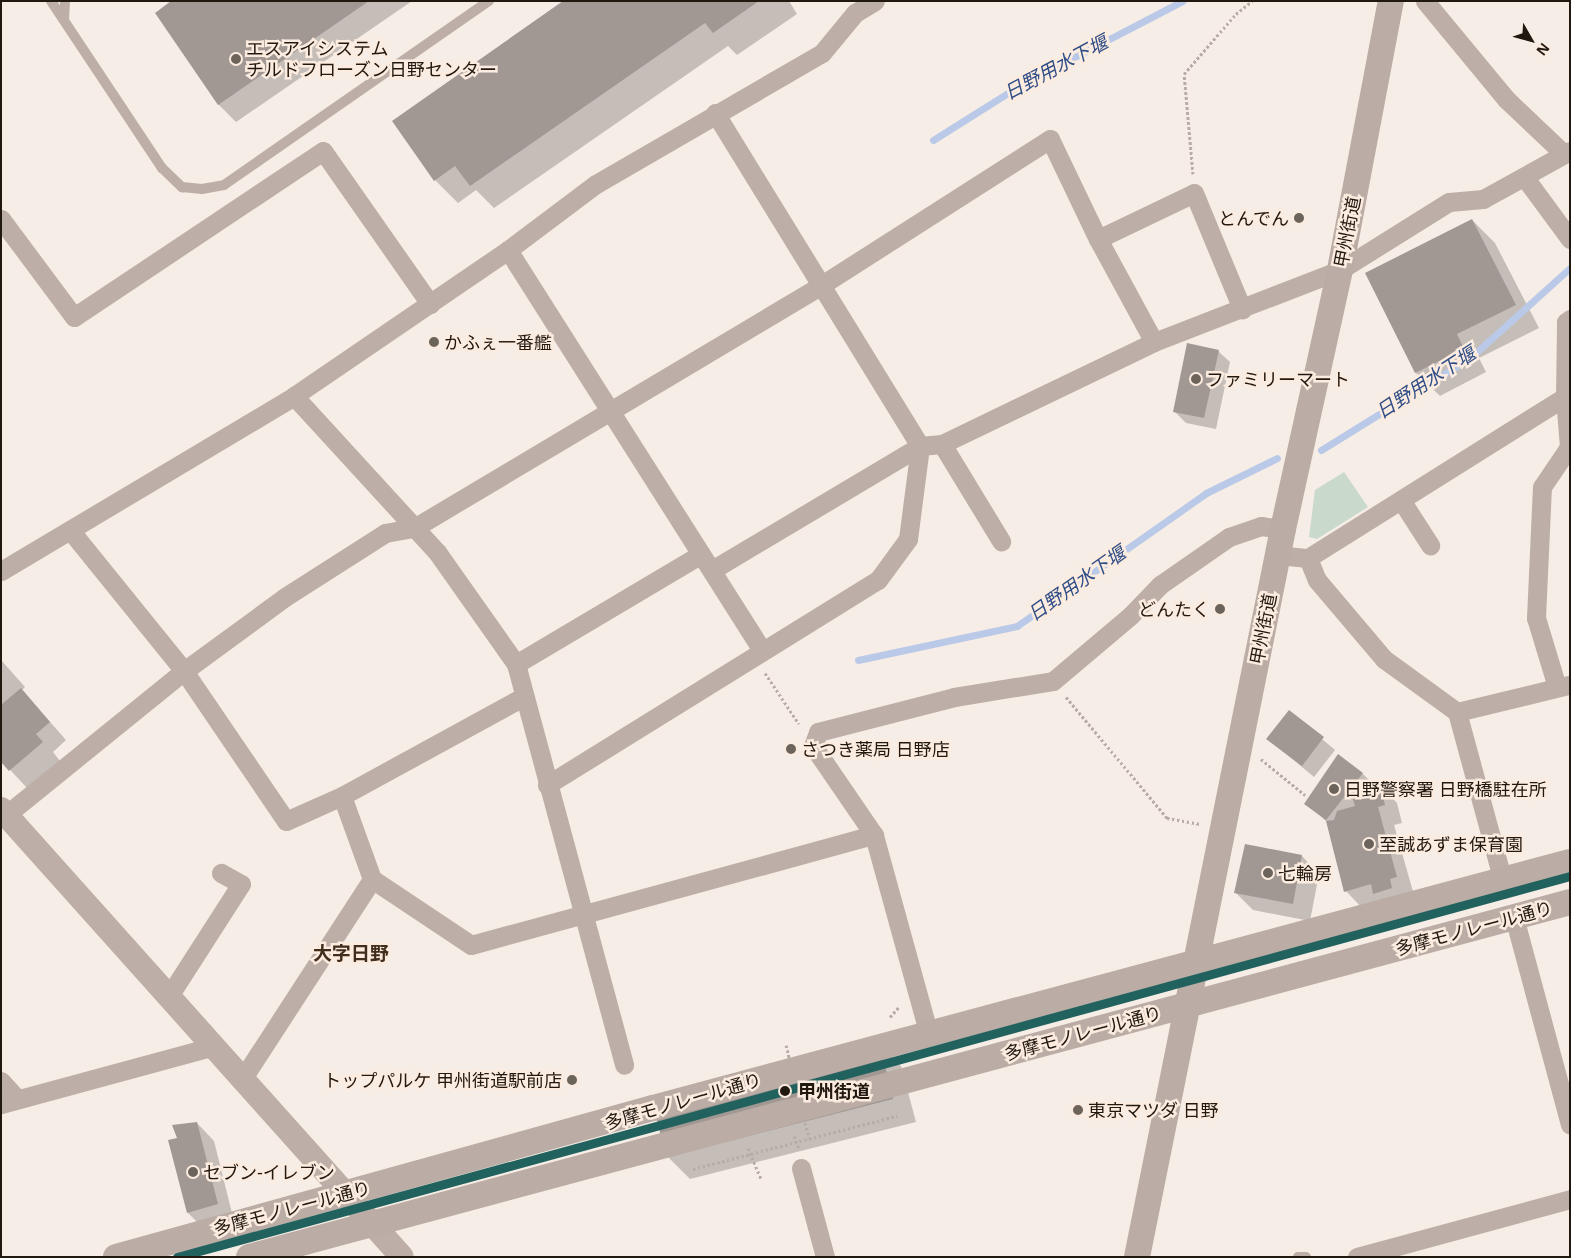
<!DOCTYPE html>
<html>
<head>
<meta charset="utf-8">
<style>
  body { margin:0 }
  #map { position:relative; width:1571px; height:1258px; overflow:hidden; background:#f6ede6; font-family:"Open Sans","Noto Sans JP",sans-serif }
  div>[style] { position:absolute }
  .green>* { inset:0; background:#c9dacd }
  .shadow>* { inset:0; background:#0003 }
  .stream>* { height:7px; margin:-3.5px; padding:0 3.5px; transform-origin:3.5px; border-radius:3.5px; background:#bac9e7 }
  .building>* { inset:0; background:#a19894 }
  .path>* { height:3px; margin-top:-1.5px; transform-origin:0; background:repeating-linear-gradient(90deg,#b7aca6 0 2.5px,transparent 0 5px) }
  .service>* { height:10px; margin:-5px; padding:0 5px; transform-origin:5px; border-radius:5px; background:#bdaea7 }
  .minor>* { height:19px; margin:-9.5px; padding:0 9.5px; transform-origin:9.5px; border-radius:9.5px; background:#bdaea7 }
  .tertiary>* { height:24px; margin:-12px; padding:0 12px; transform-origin:12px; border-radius:12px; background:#bdaea7 }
  .secondary>* { height:26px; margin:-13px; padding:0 13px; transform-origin:13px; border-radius:13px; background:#bbaca5 }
  .path-bridge>* { height:3px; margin-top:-1.5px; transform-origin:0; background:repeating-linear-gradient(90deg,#b7aca6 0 2.5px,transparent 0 5px) }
  .metro-1>* { height:9px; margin:-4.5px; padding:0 4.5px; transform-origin:4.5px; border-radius:4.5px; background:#22625e }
  .dots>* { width:14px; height:14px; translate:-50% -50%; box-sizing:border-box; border:2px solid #fcece0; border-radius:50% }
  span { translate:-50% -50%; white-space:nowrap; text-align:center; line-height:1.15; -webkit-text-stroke:5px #fcece0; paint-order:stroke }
  .poi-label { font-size:18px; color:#211810 }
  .left { translate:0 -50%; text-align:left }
  .right { translate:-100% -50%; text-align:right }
  .street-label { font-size:18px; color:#211810 }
  .stop-label { font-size:18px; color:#211810; font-weight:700 }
  .water-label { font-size:19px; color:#2e4d86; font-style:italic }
  .neighbourhood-label { font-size:19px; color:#402d1c; font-weight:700 }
  .frame { position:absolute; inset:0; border:2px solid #211810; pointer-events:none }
  .north { position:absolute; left:1506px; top:15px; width:50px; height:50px; -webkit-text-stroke:4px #fcece0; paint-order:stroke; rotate:128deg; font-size:14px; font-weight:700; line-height:20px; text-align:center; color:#211810 }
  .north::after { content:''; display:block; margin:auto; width:18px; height:22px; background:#211810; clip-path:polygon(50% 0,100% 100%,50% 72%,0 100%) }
</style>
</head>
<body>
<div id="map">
  <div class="green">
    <i style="clip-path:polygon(1344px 472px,1368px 507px,1317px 539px,1309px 537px,1315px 490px)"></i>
  </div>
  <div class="shadow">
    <i style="clip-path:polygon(173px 1px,412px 1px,236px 122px,219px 105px,157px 13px)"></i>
    <i style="clip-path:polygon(565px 1px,789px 1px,797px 14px,737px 55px,728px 46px,494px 208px,476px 190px,458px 203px,435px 180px)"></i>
    <i style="clip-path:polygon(1472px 220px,1495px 243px,1539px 328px,1479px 358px,1486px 372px,1440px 396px,1416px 373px,1366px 273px)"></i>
    <i style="clip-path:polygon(1218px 351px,1230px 362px,1216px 429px,1186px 423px,1174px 411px)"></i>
    <i style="clip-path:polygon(1px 660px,25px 687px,22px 690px,66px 740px,53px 752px,60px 761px,27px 788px,1px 760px)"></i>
    <i style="clip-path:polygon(1289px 711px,1335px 750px,1314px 777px,1268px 739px)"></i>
    <i style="clip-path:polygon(1362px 773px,1374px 785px,1372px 788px,1380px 785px,1397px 803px,1402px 823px,1394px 825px,1414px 895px,1363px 909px,1346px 891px,1327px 822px,1306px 803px)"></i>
    <i style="clip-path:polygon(1302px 856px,1319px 874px,1310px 921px,1253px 910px,1235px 892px)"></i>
    <i style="clip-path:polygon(878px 1043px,901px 1066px,916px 1122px,690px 1179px,667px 1156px)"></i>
    <i style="clip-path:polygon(197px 1123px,214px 1141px,234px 1221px,205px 1230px,188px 1213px,179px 1139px)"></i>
  </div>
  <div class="stream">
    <i style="left:933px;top:140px;width:102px;rotate:-32.1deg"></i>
    <i style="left:1019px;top:86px;width:184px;rotate:-27.5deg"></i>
    <i style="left:1321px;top:450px;width:176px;rotate:-31.8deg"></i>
    <i style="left:1471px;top:357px;width:133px;rotate:-42deg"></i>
    <i style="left:858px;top:660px;width:163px;rotate:-12.1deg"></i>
    <i style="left:1017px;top:626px;width:231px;rotate:-35.1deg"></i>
    <i style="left:1206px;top:493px;width:79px;rotate:-26.2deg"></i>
  </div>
  <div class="building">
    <i style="clip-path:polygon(171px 1px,369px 1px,218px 105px,155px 13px)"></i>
    <i style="clip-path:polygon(563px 1px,759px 1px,713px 33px,705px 23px,470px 186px,455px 166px,434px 181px,392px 121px)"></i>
    <i style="clip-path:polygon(1472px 219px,1516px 305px,1457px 334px,1464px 349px,1415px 373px,1365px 273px)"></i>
    <i style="clip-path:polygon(1187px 343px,1219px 350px,1204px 418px,1173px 412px)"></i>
    <i style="clip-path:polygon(21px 688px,50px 722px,36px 734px,43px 742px,9px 771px,1px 762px,1px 705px)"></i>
    <i style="clip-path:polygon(1289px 710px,1324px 737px,1302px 766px,1266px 739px)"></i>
    <i style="clip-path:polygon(1338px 754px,1363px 773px,1326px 820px,1304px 804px)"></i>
    <i style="clip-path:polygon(1380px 784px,1385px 805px,1378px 807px,1397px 877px,1390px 879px,1392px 888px,1373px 894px,1371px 884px,1344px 892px,1326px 821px,1334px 820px,1337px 811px,1355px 806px,1351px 792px)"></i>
    <i style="clip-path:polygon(1245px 844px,1302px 855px,1293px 904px,1234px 893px)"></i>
    <i style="clip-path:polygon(879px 1041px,893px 1099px,666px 1157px,652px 1100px)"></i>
    <i style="clip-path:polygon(197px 1122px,218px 1204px,187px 1213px,168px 1140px,177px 1138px,172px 1125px)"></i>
  </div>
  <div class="path">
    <i style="left:1193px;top:174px;width:100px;rotate:-95.1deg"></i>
    <i style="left:1184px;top:74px;width:79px;rotate:-49.1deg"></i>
    <i style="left:1236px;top:14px;width:21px;rotate:-39deg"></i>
    <i style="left:765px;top:673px;width:61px;rotate:56.3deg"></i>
    <i style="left:1066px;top:697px;width:158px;rotate:50.1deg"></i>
    <i style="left:1167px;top:818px;width:34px;rotate:10deg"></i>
    <i style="left:1261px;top:759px;width:57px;rotate:39.3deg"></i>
    <i style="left:890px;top:1017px;width:13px;rotate:-48deg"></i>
    <i style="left:794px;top:1136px;width:14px;rotate:69deg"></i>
    <i style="left:748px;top:1148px;width:34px;rotate:67deg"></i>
  </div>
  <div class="service">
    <i style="left:51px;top:1px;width:201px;rotate:56.4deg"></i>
    <i style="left:162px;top:168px;width:28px;rotate:44deg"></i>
    <i style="left:182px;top:187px;width:20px;rotate:6deg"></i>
    <i style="left:202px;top:189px;width:22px;rotate:-10deg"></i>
    <i style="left:224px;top:185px;width:323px;rotate:-34.8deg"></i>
    <i style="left:64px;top:20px;width:19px;rotate:-87deg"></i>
    <i style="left:1298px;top:1257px;width:8px"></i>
  </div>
  <div class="minor">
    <i style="left:1425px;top:1px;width:127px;rotate:50.4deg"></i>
    <i style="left:1506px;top:99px;width:79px;rotate:43.5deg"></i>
    <i style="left:1525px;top:178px;width:76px;rotate:53.6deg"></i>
    <i style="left:1px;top:219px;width:122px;rotate:53.3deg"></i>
    <i style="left:74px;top:317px;width:299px;rotate:-33.7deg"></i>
    <i style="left:323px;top:151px;width:187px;rotate:55deg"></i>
    <i style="left:1098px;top:239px;width:106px;rotate:-25.6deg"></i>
    <i style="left:1194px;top:193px;width:126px;rotate:67.5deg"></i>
    <i style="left:508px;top:250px;width:475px;rotate:57.6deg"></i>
    <i style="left:294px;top:396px;width:212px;rotate:47.5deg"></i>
    <i style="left:437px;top:552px;width:137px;rotate:54.8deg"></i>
    <i style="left:516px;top:664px;width:415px;rotate:74.9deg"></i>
    <i style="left:942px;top:444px;width:114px;rotate:58.7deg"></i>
    <i style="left:1401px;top:500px;width:54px;rotate:57.2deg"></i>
    <i style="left:70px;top:530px;width:181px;rotate:51deg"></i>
    <i style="left:184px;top:671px;width:181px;rotate:55.8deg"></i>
    <i style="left:286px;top:821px;width:61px;rotate:-24.1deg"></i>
    <i style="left:1278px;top:555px;width:30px;rotate:6deg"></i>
    <i style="left:1308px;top:558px;width:24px;rotate:68deg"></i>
    <i style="left:1317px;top:580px;width:104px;rotate:49.7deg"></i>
    <i style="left:1384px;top:659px;width:90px;rotate:36deg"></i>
    <i style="left:1457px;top:712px;width:175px;rotate:74.8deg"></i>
    <i style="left:1308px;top:558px;width:303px;rotate:-32.1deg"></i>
    <i style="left:712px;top:570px;width:242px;rotate:-30.8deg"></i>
    <i style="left:920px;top:446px;width:391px;rotate:-121.6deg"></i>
    <i style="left:1px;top:571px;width:341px;rotate:-30.8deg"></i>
    <i style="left:294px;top:396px;width:259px;rotate:-34.3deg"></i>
    <i style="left:508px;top:250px;width:110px;rotate:-36.9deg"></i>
    <i style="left:596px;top:184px;width:261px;rotate:-30.1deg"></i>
    <i style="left:822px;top:53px;width:52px;rotate:-50.5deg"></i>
    <i style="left:855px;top:13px;width:23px;rotate:-31deg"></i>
    <i style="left:516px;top:664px;width:215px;rotate:-30.7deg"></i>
    <i style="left:1557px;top:687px;width:72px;rotate:-106.9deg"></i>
    <i style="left:1536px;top:618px;width:131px;rotate:-87.4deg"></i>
    <i style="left:1542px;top:487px;width:48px;rotate:-56deg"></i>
    <i style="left:1569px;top:447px;width:50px;rotate:-94.6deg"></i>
    <i style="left:1565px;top:397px;width:75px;rotate:-89.2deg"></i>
    <i style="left:1566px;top:322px;width:5px;rotate:-37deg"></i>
    <i style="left:1457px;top:712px;width:115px;rotate:-13.6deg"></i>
    <i style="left:547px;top:785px;width:389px;rotate:-31.8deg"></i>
    <i style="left:878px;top:580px;width:51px;rotate:-53.8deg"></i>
    <i style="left:908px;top:539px;width:94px;rotate:-82.6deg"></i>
    <i style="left:920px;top:446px;width:22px;rotate:-5deg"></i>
    <i style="left:942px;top:444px;width:235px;rotate:-25.7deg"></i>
    <i style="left:1154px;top:342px;width:199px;rotate:-21.2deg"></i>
    <i style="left:1340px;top:270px;width:128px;rotate:-32deg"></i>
    <i style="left:1449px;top:202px;width:34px;rotate:-5deg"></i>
    <i style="left:1483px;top:199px;width:99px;rotate:-28.9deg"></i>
    <i style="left:6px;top:815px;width:229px;rotate:-39deg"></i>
    <i style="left:184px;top:671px;width:125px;rotate:-36.2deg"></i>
    <i style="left:285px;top:597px;width:119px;rotate:-32.6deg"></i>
    <i style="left:385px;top:533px;width:29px;rotate:-10deg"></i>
    <i style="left:414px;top:528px;width:230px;rotate:-30.8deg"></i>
    <i style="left:612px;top:410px;width:242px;rotate:-30.8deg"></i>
    <i style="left:820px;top:286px;width:273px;rotate:-32.6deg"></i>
    <i style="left:1050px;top:139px;width:111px;rotate:64.4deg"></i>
    <i style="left:1098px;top:239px;width:117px;rotate:61.5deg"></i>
    <i style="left:372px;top:879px;width:88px;rotate:-109.9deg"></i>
    <i style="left:342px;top:796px;width:206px;rotate:-28.7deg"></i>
    <i style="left:1514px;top:917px;width:215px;rotate:74.9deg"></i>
    <i style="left:169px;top:996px;width:133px;rotate:-57.3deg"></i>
    <i style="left:241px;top:884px;width:23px;rotate:-151deg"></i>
    <i style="left:929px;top:1035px;width:207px;rotate:-105.4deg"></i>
    <i style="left:874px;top:835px;width:108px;rotate:-124.4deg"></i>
    <i style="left:813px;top:746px;width:15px;rotate:-70deg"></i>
    <i style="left:818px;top:732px;width:140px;rotate:-14.4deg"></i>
    <i style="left:954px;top:697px;width:100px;rotate:-9.2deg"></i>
    <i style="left:1053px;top:681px;width:102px;rotate:-40.2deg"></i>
    <i style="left:1131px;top:615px;width:42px;rotate:-46deg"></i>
    <i style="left:1160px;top:585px;width:84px;rotate:-34.8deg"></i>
    <i style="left:1229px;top:537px;width:34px;rotate:-19deg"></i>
    <i style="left:1261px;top:526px;width:22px;rotate:8deg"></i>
    <i style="left:243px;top:1078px;width:237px;rotate:-57deg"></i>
    <i style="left:372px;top:879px;width:119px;rotate:33.7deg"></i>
    <i style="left:471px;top:945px;width:418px;rotate:-15.3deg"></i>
    <i style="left:1px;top:1081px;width:24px;rotate:48deg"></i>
    <i style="left:1px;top:1104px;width:221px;rotate:-15.2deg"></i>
    <i style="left:801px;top:1168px;width:92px;rotate:74.9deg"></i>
    <i style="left:1357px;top:1257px;width:221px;rotate:-15.2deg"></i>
  </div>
  <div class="tertiary">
    <i style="left:1px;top:809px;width:601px;rotate:48.17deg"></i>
  </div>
  <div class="secondary">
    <i style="left:116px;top:1257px;width:557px;rotate:-15.51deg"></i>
    <i style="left:653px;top:1108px;width:949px;rotate:-15.02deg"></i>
    <i style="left:249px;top:1257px;width:1368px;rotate:-15.04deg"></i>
    <i style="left:1137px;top:1257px;width:742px;rotate:-78.66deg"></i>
    <i style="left:1283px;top:529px;width:265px;rotate:-77.6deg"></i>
    <i style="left:1340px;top:270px;width:274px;rotate:-79.3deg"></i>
  </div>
  <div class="path-bridge">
    <i style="left:786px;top:1045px;width:96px;rotate:76.1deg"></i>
    <i style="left:693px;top:1169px;width:211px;rotate:-14.6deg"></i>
  </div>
  <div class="metro-1">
    <i style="left:177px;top:1257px;width:1444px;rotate:-15.3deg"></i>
  </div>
  <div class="dots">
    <i style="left:236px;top:59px;background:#6c635b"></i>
    <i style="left:1299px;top:218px;background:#6c635b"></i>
    <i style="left:434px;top:342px;background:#6c635b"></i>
    <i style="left:1196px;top:379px;background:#6c635b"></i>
    <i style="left:1220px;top:609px;background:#6c635b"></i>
    <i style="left:791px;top:749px;background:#6c635b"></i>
    <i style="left:1334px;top:789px;background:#6c635b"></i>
    <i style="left:1369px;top:844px;background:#6c635b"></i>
    <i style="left:1268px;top:873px;background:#6c635b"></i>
    <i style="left:572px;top:1080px;background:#6c635b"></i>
    <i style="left:785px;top:1091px;background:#211810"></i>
    <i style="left:1078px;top:1110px;background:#6c635b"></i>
    <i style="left:193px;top:1172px;background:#6c635b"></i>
  </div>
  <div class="poi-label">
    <span class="left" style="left:246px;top:59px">エスアイシステム<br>チルドフローズン日野センター</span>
    <span class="right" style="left:1289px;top:218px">とんでん</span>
    <span class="left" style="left:444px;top:342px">かふぇ一番艦</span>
    <span class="left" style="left:1206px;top:379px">ファミリーマート</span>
    <span class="right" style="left:1210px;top:609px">どんたく</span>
    <span class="left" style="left:801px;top:749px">さつき薬局 日野店</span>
    <span class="left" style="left:1344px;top:789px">日野警察署 日野橋駐在所</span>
    <span class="left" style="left:1379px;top:844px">至誠あずま保育園</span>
    <span class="left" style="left:1278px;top:873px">七輪房</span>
    <span class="right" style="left:562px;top:1080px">トップパルケ 甲州街道駅前店</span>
    <span class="left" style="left:1088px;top:1110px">東京マツダ 日野</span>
    <span class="left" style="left:203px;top:1172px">セブン-イレブン</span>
  </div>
  <div class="street-label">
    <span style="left:1347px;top:232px;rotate:-79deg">甲州街道</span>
    <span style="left:1263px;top:629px;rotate:-79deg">甲州街道</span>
    <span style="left:1474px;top:928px;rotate:-15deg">多摩モノレール通り</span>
    <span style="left:1083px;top:1033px;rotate:-15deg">多摩モノレール通り</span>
    <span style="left:683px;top:1101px;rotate:-16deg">多摩モノレール通り</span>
    <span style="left:292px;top:1208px;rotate:-15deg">多摩モノレール通り</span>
  </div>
  <div class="stop-label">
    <span class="left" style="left:798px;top:1091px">甲州街道</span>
  </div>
  <div class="water-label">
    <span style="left:1056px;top:68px;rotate:-28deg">日野用水下堰</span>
    <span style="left:1426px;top:383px;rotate:-33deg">日野用水下堰</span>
    <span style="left:1077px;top:584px;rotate:-35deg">日野用水下堰</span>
  </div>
  <div class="neighbourhood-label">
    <span style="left:351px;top:954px">大字日野</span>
  </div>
  <div class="frame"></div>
  <div class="north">N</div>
</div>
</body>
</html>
